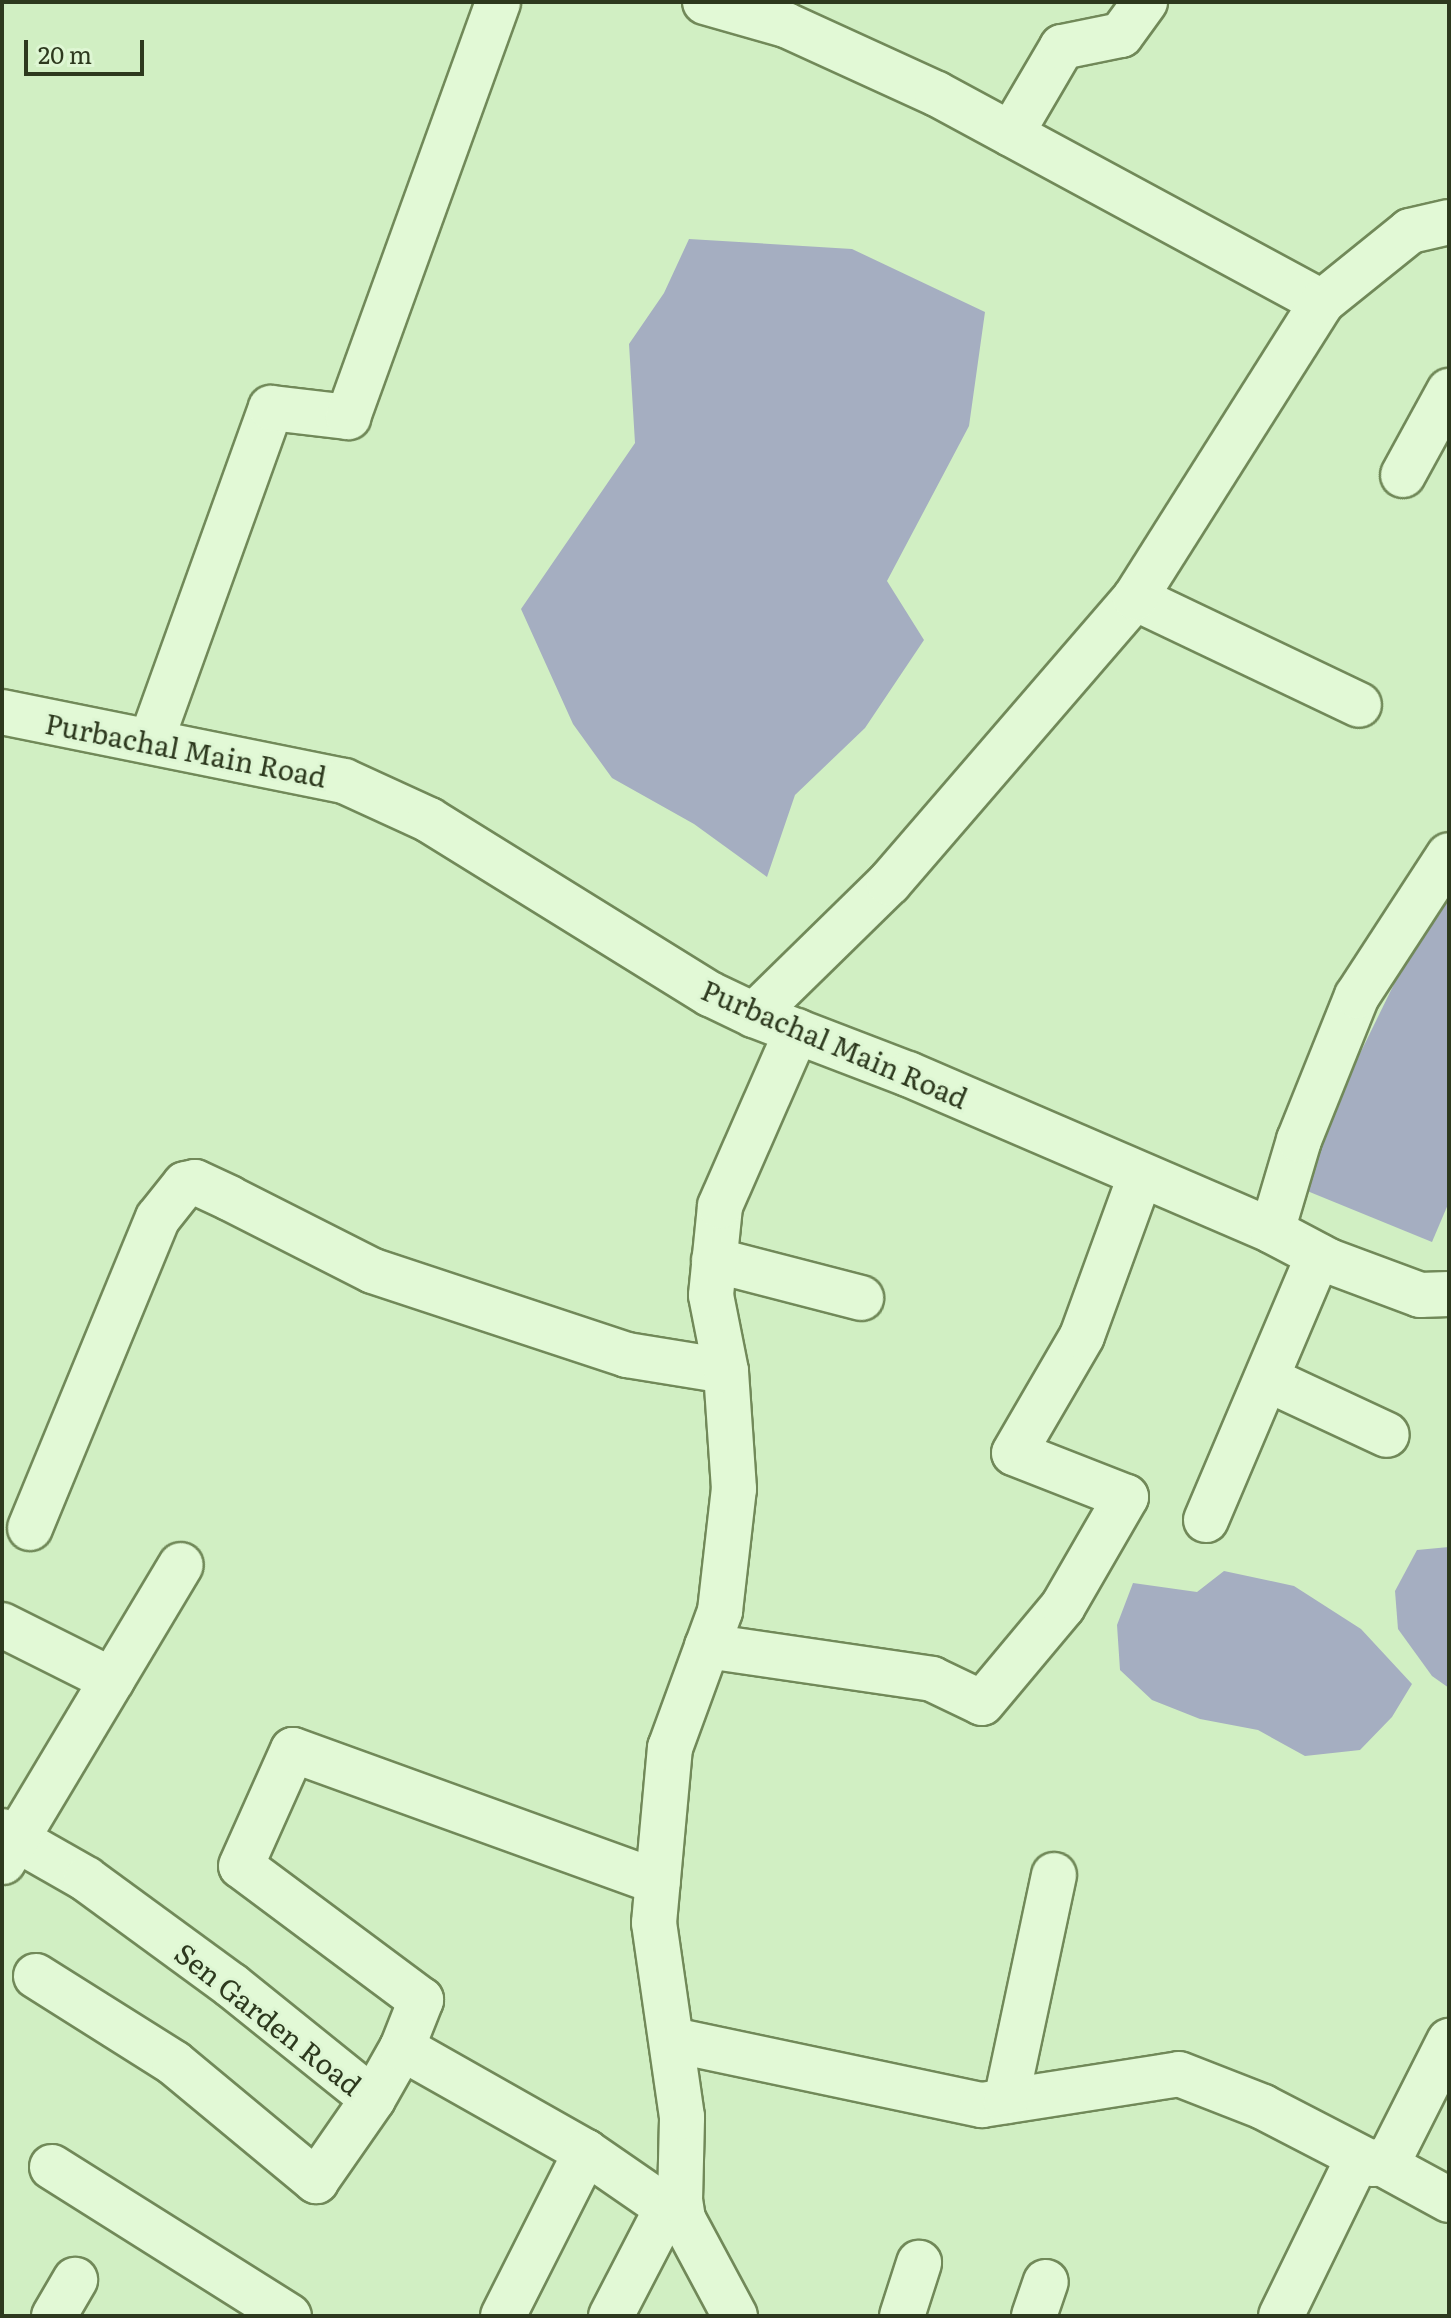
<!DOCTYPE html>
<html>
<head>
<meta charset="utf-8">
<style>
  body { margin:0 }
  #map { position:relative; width:1451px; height:2318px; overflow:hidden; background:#d1efc3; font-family:Literata,serif }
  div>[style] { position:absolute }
  .water>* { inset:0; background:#a5aec1 }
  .roads { filter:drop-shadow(2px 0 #718959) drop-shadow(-2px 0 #718959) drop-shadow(0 2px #718959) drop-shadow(0 -2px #718959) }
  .minor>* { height:44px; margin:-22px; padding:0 22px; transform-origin:22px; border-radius:22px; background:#e2f9d6 }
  span { translate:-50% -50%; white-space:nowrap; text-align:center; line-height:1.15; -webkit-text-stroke:6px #def6d3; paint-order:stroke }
  .street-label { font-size:28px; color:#2d391e }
  .frame { position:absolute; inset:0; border:4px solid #2d391e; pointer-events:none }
  .scale { position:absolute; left:24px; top:40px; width:120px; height:36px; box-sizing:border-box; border:4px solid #2d391e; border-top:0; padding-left:10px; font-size:24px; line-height:28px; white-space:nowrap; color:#2d391e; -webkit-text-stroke:6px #def6d3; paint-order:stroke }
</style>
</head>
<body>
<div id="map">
  <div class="water">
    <i style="clip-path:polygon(689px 239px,852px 249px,985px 312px,969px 426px,887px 581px,924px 640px,865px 728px,795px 795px,767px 877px,694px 824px,612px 778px,573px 724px,521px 609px,635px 443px,629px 344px,664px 293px)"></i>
    <i style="clip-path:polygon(1449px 872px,1449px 1202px,1432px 1242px,1295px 1186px)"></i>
    <i style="clip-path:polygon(1449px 1547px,1449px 1688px,1432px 1676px,1398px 1629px,1395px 1591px,1417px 1550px)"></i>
    <i style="clip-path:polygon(1224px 1571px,1294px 1586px,1361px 1629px,1412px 1684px,1392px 1717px,1360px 1750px,1305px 1756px,1258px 1730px,1200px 1719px,1152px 1700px,1120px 1670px,1117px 1625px,1133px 1583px,1197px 1592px)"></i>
  </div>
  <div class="roads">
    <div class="minor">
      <i style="left:705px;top:2px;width:84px;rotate:15.9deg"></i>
      <i style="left:786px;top:25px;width:166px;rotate:24.6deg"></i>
      <i style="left:937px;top:94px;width:438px;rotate:28.4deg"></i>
      <i style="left:1011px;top:134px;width:101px;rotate:-59.6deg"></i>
      <i style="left:1062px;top:47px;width:60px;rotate:-11.5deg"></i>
      <i style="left:1121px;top:35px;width:41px;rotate:-54deg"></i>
      <i style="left:1403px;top:475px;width:96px;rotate:-61.3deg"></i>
      <i style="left:1135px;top:598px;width:248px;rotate:25.5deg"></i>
      <i style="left:2px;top:712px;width:349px;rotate:11.4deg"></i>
      <i style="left:344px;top:781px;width:94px;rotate:24.6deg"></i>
      <i style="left:429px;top:820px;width:331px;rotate:31.8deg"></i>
      <i style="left:710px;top:994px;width:49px;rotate:25.5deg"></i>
      <i style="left:754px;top:1015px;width:165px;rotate:21deg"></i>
      <i style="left:908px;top:1074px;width:396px;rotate:23.3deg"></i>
      <i style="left:1272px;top:1231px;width:64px;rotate:27.8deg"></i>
      <i style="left:1329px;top:1261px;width:97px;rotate:20.5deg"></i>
      <i style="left:1420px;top:1295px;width:29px;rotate:-2deg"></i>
      <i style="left:151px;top:741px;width:354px;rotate:-70.2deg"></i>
      <i style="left:271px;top:408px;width:78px;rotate:6.7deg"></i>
      <i style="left:348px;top:417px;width:441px;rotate:-70.1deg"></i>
      <i style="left:754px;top:1015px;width:189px;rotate:-44.4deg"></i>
      <i style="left:889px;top:883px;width:376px;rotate:-49.2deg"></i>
      <i style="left:1135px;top:598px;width:350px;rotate:-57.7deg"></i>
      <i style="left:1322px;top:302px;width:113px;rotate:-38.9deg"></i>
      <i style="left:1410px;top:231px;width:40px;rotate:-13deg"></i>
      <i style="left:1272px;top:1231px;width:95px;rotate:-73.5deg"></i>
      <i style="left:1299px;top:1140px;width:155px;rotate:-68.1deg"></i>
      <i style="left:1357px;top:996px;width:168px;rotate:-56.9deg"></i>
      <i style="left:714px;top:1260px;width:152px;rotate:14.5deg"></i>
      <i style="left:1267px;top:1379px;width:132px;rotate:25deg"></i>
      <i style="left:1206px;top:1520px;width:287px;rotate:-67deg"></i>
      <i style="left:30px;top:1528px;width:335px;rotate:-67.6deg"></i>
      <i style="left:158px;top:1218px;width:43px;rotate:-51.5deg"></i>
      <i style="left:185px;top:1184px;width:10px;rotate:-11deg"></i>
      <i style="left:195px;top:1182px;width:38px;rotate:25deg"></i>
      <i style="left:229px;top:1198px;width:161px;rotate:26.9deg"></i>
      <i style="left:373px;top:1271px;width:268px;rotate:18.3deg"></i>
      <i style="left:627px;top:1355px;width:100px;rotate:9.2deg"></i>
      <i style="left:2px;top:1625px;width:123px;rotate:26.6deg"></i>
      <i style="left:707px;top:1646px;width:227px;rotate:8.3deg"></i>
      <i style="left:932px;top:1679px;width:55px;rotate:25.6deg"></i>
      <i style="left:982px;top:1703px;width:126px;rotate:-50.1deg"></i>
      <i style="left:1063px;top:1606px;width:126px;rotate:-60deg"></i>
      <i style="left:1126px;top:1497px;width:120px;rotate:-158.6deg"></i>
      <i style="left:1014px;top:1453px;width:135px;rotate:-59.8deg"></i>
      <i style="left:1082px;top:1336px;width:169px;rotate:-70deg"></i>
      <i style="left:2px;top:1831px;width:97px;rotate:29.7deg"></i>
      <i style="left:86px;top:1879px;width:180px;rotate:36.2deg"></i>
      <i style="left:231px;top:1985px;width:182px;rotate:38.8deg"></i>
      <i style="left:373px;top:2099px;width:59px;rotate:-60.4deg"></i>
      <i style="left:402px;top:2048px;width:211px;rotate:29.5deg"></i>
      <i style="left:586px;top:2152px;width:118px;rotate:34.6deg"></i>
      <i style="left:3px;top:1862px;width:346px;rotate:-59.1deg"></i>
      <i style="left:36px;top:1976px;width:163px;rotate:32.2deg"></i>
      <i style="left:174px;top:2063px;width:185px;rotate:39.7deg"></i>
      <i style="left:316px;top:2181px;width:100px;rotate:-55.2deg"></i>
      <i style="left:673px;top:2040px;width:316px;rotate:11.9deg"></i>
      <i style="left:982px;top:2105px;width:199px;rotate:-8.9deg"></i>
      <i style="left:1179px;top:2074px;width:90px;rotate:21.4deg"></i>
      <i style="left:1263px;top:2107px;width:124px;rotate:27.4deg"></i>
      <i style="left:1373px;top:2164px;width:20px;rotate:-24deg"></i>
      <i style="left:1391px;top:2156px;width:129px;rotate:-63.2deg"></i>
      <i style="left:402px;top:2048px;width:52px;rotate:-68.4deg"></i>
      <i style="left:421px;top:2000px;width:224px;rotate:-143.3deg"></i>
      <i style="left:241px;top:1866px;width:127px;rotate:-65.9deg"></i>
      <i style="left:293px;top:1750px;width:388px;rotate:19.9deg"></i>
      <i style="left:1006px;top:2101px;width:231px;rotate:-78deg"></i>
      <i style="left:1383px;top:2164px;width:75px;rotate:28.6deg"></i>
      <i style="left:52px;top:2167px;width:280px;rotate:32.2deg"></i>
      <i style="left:54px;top:2316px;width:42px;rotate:-59.7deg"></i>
      <i style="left:503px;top:2316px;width:184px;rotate:-63.2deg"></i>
      <i style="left:611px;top:2316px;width:122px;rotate:-62.6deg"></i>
      <i style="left:735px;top:2316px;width:110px;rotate:-118.2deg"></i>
      <i style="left:683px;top:2219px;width:18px;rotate:-99deg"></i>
      <i style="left:680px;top:2201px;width:84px;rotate:-88.6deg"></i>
      <i style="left:682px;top:2117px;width:196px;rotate:-98.2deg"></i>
      <i style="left:654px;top:1923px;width:176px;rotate:-84.8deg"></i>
      <i style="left:670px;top:1748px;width:146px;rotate:-69.9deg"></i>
      <i style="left:720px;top:1611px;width:123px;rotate:-83.5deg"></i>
      <i style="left:734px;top:1489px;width:118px;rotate:-93.9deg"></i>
      <i style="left:726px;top:1371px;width:77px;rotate:-101.2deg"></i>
      <i style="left:711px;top:1295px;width:89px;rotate:-84.2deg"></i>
      <i style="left:720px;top:1206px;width:191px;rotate:-66.3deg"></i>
      <i style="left:902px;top:2316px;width:56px;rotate:-72.2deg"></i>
      <i style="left:1034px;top:2316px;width:36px;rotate:-71deg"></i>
      <i style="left:1281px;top:2316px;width:176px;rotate:-64deg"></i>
    </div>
  </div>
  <div class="street-label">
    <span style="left:186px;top:749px;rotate:11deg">Purbachal Main Road</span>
    <span style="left:835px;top:1043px;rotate:23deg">Purbachal Main Road</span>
    <span style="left:269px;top:2018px;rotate:38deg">Sen Garden Road</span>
  </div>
  <div class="frame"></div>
  <div class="scale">20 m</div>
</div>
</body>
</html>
